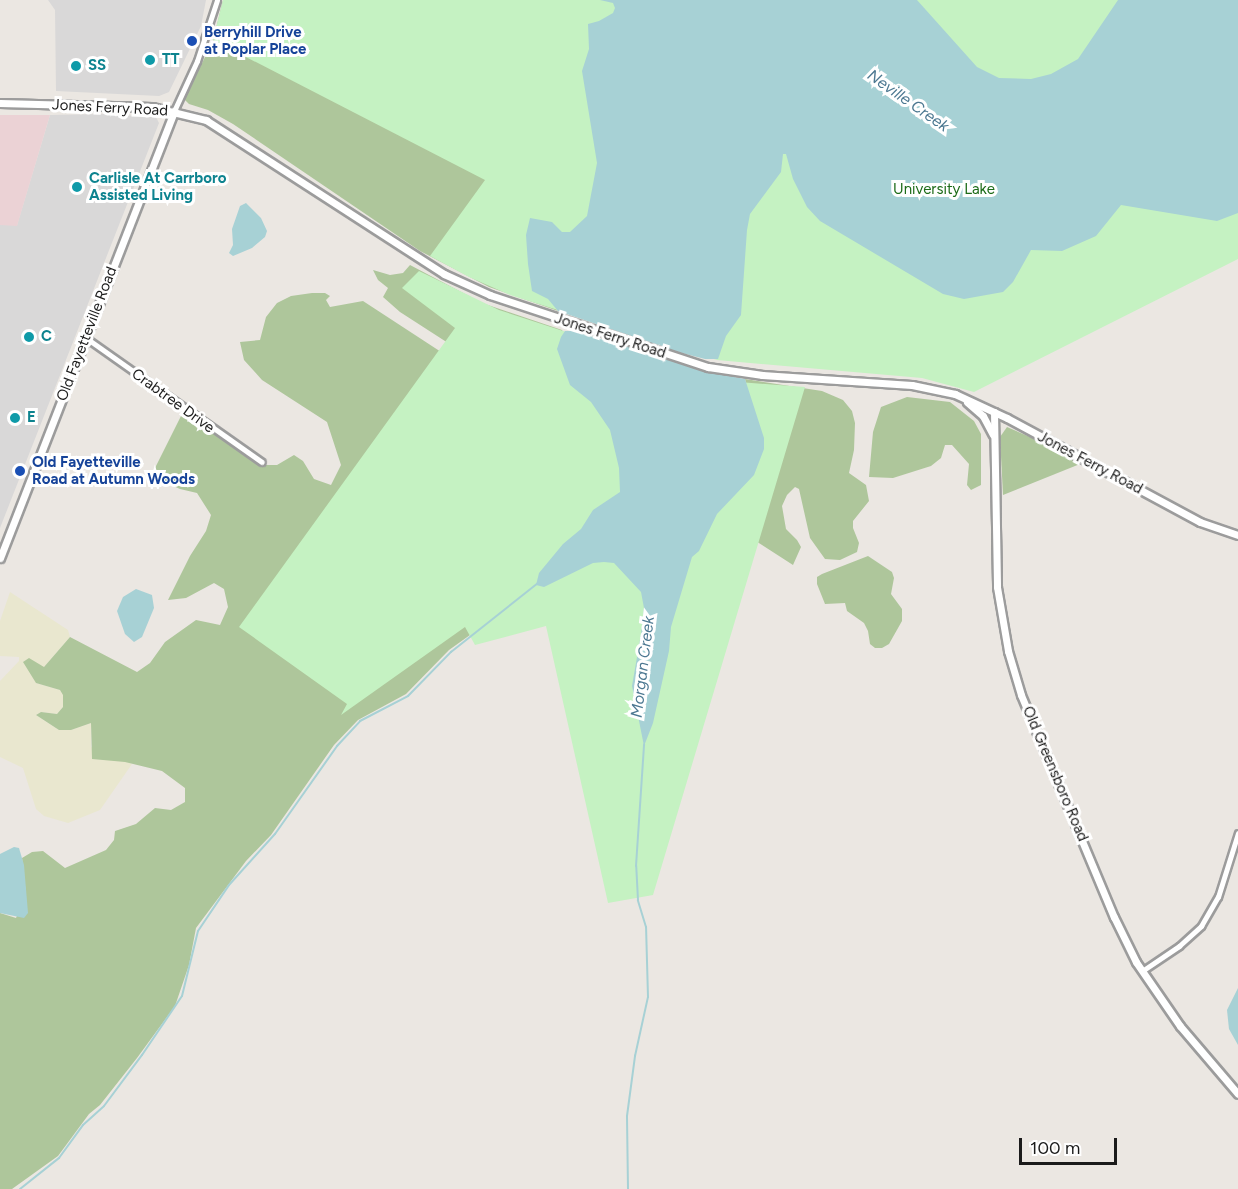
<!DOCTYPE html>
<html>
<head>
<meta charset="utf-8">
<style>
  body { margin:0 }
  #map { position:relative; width:1238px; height:1189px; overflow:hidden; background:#ebe7e2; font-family:Figtree,sans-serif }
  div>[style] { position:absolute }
  .residential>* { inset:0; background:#d9d8d8 }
  .commercial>* { inset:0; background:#ebd2d5 }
  .farmland>* { inset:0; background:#e9e7cf }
  .forest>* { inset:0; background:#aec69b }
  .park>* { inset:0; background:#c5f2c2 }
  .water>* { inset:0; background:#a7d1d5 }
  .stream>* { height:2px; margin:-1px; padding:0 1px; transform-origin:1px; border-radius:1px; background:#a7d1d5 }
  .roads { filter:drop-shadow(2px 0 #9c9c9c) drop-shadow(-2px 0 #9c9c9c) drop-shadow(0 2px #9c9c9c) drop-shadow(0 -2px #9c9c9c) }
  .minor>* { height:5px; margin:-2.5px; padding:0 2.5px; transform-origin:2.5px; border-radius:2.5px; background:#fff }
  .tertiary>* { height:7px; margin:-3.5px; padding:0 3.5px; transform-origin:3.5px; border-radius:3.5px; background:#fff }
  .dots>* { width:16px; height:16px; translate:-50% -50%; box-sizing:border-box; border:3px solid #fff; border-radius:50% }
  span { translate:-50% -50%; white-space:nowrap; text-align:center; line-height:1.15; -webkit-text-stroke:6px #fff; paint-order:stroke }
  .transit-label { font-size:15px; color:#164399; font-weight:700 }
  .left { translate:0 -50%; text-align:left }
  .culture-label { font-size:15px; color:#0d838f; font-weight:700 }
  .street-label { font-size:15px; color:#1b1b1b }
  .park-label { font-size:15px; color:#1c6b17 }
  .water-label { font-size:16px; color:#4c7891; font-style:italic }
  .scale { position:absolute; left:1019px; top:1138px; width:98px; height:27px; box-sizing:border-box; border:3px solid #1b1b1b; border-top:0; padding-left:8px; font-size:18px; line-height:21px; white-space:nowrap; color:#1b1b1b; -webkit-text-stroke:4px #fff; paint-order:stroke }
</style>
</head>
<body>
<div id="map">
  <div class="residential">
    <i style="clip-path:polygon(48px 0,206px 0,201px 26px,169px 92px,159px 96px,56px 91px,55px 10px)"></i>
    <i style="clip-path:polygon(104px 114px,156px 117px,159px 123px,0 528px,0 225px,17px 225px,50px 115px)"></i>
  </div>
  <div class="commercial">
    <i style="clip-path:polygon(0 115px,50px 115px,17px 226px,0 225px)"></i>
  </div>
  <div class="farmland">
    <i style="clip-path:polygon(10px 592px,68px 630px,70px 637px,44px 667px,36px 683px,60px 690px,64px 695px,63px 707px,57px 714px,41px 712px,36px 715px,59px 730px,71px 730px,91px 723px,91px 747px,132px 764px,100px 810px,68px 823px,44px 816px,36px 809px,23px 768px,0 757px,0 681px,19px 661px,19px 657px,0 656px,0 621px)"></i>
  </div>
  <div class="forest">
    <i style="clip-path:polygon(223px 0,600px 0,548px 299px,558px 311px,489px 287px,420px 251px,233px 124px,208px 110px,189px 104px,184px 99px,213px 41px)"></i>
    <i style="clip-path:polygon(410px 265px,482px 303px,562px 330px,615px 451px,400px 312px,383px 297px,388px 288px,378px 280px,373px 270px,390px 275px,403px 273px)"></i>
    <i style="clip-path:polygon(312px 293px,325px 293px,330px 296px,326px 300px,330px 307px,363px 301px,619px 468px,477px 630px,449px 650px,406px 694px,358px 720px,334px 745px,271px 835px,246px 861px,196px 928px,189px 965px,175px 1006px,137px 1058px,100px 1105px,89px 1114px,58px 1156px,12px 1189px,0 1189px,0 913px,16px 918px,26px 895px,22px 858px,32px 852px,43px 851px,65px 868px,106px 850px,114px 840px,115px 831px,136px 824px,155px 808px,171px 810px,185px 802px,185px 788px,162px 771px,125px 762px,92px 759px,91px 723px,71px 730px,59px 730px,36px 715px,41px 712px,57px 714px,63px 707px,63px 695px,60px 690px,36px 683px,23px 662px,29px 658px,44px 667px,70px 637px,137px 672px,150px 663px,165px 642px,196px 620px,220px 625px,228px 607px,224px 589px,214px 583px,186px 598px,168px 600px,190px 556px,206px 531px,211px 515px,197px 493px,180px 489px,151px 476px,183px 412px,259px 465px,277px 465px,294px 455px,303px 461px,314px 479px,331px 485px,341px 465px,327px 422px,262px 380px,244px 360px,240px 342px,260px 340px,266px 317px,277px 303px,291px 296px)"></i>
    <i style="clip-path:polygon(745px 379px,822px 391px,843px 400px,852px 411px,855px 423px,854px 450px,849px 473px,866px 485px,869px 501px,853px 521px,853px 528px,859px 543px,857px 552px,840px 560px,825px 559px,810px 538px,799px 489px,795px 487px,787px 495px,782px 506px,786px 529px,797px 540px,801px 547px,793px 565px,751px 538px,748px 391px)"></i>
    <i style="clip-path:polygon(907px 397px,950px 402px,974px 421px,981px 434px,981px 485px,971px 490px,967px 485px,969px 464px,952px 445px,945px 445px,941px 458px,931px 466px,893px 478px,869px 477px,873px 432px,881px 407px)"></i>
    <i style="clip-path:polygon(1007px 427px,1030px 437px,1080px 464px,1003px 495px,1000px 437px)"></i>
    <i style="clip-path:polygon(868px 556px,892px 572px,894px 578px,891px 594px,902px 609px,902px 621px,889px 644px,882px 648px,875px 648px,870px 644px,868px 631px,864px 623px,847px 611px,845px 603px,825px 604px,817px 584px,817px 577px,822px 574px)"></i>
  </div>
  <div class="park">
    <i style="clip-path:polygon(223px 0,1238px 0,1238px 259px,974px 392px,922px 378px,717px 360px,510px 295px,469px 277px,430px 256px,485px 180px,213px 40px)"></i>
    <i style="clip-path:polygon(419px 271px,499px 310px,695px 374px,739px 382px,805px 387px,653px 895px,608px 903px,546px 626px,475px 645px,465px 627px,341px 715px,347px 704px,239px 627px,455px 328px,402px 288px)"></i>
  </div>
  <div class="water">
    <i style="clip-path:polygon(600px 0,917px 0,977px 67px,999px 78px,1031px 79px,1051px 74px,1078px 59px,1118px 0,1238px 0,1238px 213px,1217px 221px,1121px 205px,1096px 236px,1062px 251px,1031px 250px,1013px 282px,1003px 292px,964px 299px,943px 294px,820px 221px,807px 207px,793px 179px,786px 154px,783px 154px,781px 172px,750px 214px,747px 230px,741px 315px,726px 336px,718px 359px,705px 359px,678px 352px,679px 362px,713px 373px,745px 379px,764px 438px,764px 449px,754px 475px,717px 514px,699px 551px,692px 557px,671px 627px,669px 651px,653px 723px,644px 746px,632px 686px,641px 634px,644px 608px,641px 592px,614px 563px,604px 562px,593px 563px,544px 587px,536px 585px,539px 573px,563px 544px,581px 529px,593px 510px,620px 492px,619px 468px,610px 430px,591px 402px,570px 385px,557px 349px,561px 337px,565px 331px,572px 331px,640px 350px,643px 340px,558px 311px,548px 299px,532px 291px,528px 264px,526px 235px,530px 218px,552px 222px,562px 232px,570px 232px,587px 216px,597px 163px,582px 71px,589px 49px,588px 24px,599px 21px,613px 13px,615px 8px,613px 3px)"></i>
    <i style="clip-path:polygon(246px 203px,261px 218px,267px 231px,265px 237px,252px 248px,233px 256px,229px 253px,233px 245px,232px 229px,240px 206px)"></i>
    <i style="clip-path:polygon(136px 589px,152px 595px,154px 608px,142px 637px,134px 642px,125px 634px,117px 611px,123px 597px)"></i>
    <i style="clip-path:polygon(14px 847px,19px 848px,24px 865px,28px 913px,24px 918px,0 913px,0 854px)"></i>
    <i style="clip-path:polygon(1238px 988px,1238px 1045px,1229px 1029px,1227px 1010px)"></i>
  </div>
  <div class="stream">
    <i style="left:20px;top:1189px;width:50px;rotate:-38.5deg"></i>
    <i style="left:59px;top:1158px;width:41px;rotate:-54deg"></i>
    <i style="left:83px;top:1125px;width:28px;rotate:-42deg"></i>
    <i style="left:104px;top:1106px;width:64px;rotate:-53.3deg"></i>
    <i style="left:142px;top:1055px;width:71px;rotate:-55.9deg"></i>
    <i style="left:182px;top:996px;width:67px;rotate:-76.2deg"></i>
    <i style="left:198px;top:931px;width:55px;rotate:-56deg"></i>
    <i style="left:229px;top:885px;width:69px;rotate:-48deg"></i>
    <i style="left:275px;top:834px;width:108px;rotate:-54.8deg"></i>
    <i style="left:337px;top:746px;width:34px;rotate:-47deg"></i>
    <i style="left:360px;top:721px;width:54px;rotate:-27.5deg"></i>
    <i style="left:408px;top:696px;width:62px;rotate:-45.7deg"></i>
    <i style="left:451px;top:652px;width:111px;rotate:-38.4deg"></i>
    <i style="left:628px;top:1189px;width:73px;rotate:-90.8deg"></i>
    <i style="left:627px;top:1116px;width:61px;rotate:-82.4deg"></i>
    <i style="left:635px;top:1056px;width:60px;rotate:-77.6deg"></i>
    <i style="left:648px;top:997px;width:70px;rotate:-91.6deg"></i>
    <i style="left:646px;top:927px;width:28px;rotate:-107deg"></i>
    <i style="left:638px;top:900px;width:34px;rotate:-93deg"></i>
    <i style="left:636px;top:866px;width:122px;rotate:-86.2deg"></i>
  </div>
  <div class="roads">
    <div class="minor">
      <i style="left:174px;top:111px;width:55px;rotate:-65.3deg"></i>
      <i style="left:197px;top:61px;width:64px;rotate:-71.8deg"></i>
      <i style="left:86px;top:338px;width:215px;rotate:35.2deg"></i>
      <i style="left:1142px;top:971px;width:45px;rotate:-34deg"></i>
      <i style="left:1179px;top:946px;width:30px;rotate:-42deg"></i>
      <i style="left:1201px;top:926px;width:34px;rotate:-60deg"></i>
      <i style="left:1218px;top:897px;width:67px;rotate:-72.6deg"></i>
    </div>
    <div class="tertiary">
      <i style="left:0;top:103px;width:152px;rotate:1.5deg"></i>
      <i style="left:152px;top:107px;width:56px;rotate:13.5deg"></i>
      <i style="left:206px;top:120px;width:283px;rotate:32.9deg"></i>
      <i style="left:444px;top:274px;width:51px;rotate:24.5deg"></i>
      <i style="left:490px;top:295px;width:230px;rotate:18.3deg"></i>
      <i style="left:708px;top:367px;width:55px;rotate:8.4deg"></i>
      <i style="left:762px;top:375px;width:150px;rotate:3.8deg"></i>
      <i style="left:912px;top:385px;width:44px;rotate:11.8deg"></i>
      <i style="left:955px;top:394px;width:57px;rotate:24.8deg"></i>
      <i style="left:1007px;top:418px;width:219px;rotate:28.3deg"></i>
      <i style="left:1200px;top:522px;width:40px;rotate:18.9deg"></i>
      <i style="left:967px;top:402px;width:21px;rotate:41deg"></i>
      <i style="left:983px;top:416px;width:21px;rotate:62deg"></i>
      <i style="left:994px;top:412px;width:175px;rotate:89deg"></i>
      <i style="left:997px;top:587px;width:65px;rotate:80.2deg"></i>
      <i style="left:1008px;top:651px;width:46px;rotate:73.5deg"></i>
      <i style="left:1021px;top:695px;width:241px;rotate:67.3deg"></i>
      <i style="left:1114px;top:917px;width:50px;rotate:63.9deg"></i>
      <i style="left:1136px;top:962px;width:78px;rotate:55.5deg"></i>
      <i style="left:1180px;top:1026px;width:89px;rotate:49.5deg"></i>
      <i style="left:0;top:558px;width:480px;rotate:-68.7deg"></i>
    </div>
  </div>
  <div class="dots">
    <i style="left:192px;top:41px;background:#1a4fb4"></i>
    <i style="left:150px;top:60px;background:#0f9aa8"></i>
    <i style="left:76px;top:66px;background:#0f9aa8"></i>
    <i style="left:77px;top:187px;background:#0f9aa8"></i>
    <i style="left:29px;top:337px;background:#0f9aa8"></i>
    <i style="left:15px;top:418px;background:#0f9aa8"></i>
    <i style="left:20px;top:471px;background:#1a4fb4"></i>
  </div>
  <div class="transit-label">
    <span class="left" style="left:204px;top:41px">Berryhill Drive<br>at Poplar Place</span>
    <span class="left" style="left:32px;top:471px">Old Fayetteville<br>Road at Autumn Woods</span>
  </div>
  <div class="culture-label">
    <span class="left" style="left:162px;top:60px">TT</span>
    <span class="left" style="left:88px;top:66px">SS</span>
    <span class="left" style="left:89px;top:187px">Carlisle At Carrboro<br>Assisted Living</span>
    <span class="left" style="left:41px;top:337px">C</span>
    <span class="left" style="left:27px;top:418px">E</span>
  </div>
  <div class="street-label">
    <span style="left:110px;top:108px;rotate:3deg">Jones Ferry Road</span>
    <span style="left:87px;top:334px;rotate:-69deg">Old Fayetteville Road</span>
    <span style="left:610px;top:336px;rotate:18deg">Jones Ferry Road</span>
    <span style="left:173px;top:401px;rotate:36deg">Crabtree Drive</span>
    <span style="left:1090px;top:463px;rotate:28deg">Jones Ferry Road</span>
    <span style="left:1055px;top:774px;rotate:67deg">Old Greensboro Road</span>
  </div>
  <div class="park-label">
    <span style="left:944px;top:190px">University Lake</span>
  </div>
  <div class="water-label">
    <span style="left:908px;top:101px;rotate:35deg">Neville Creek</span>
    <span style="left:643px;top:667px;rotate:-83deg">Morgan Creek</span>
  </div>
  <div class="scale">100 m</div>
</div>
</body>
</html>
